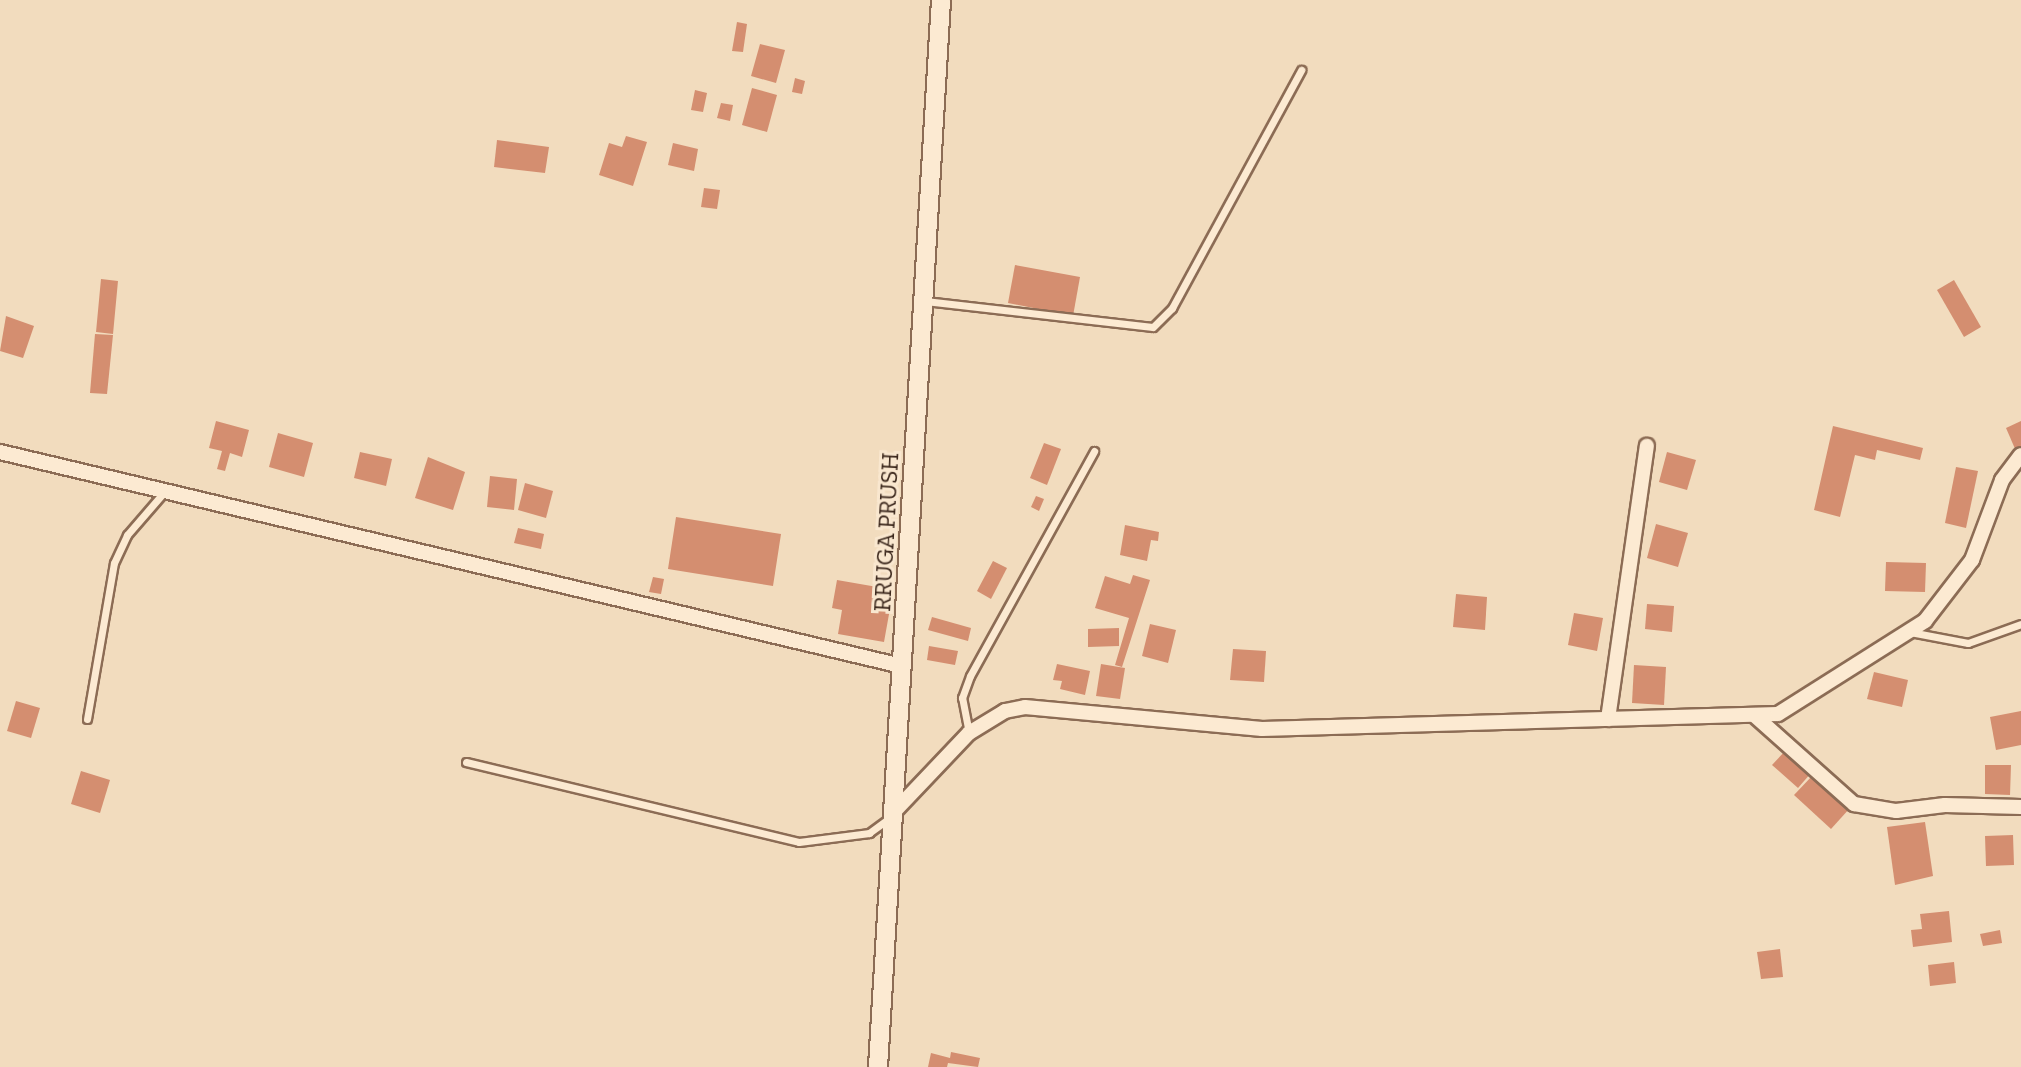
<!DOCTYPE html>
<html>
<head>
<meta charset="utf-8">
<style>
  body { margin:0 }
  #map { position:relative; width:2021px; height:1067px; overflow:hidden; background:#f2dcbe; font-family:"Zilla Slab",serif }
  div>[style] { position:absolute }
  .building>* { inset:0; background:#d48e70 }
  .roads { filter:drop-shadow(2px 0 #8c6c55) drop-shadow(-2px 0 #8c6c55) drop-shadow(0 2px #8c6c55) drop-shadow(0 -2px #8c6c55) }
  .service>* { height:7px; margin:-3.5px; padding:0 3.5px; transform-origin:3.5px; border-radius:3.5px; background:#fcead2 }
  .minor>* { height:14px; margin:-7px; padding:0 7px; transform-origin:7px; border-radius:7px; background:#fcead2 }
  .tertiary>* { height:18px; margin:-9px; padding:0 9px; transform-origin:9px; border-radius:9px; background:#fcead2 }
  span { translate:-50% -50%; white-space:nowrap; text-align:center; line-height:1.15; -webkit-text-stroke:6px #f9e7cf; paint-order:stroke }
  .street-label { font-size:24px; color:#3a261b }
</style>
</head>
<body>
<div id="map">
  <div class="building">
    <i style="clip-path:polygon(737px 22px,747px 24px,743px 52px,732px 51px)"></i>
    <i style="clip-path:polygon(760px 44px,785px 50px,776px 83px,751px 76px)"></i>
    <i style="clip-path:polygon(795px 78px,805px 81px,802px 94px,792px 92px)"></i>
    <i style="clip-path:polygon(752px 88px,777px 95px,767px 132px,742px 125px)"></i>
    <i style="clip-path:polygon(695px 90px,707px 93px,703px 112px,691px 110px)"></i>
    <i style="clip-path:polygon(721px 103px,733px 105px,730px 121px,717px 118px)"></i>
    <i style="clip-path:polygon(626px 136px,647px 142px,633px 186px,599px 175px,609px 143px,622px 147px)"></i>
    <i style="clip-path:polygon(497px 140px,549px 147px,545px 173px,494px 167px)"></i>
    <i style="clip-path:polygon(673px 143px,698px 149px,694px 171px,668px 165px)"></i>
    <i style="clip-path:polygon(704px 188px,720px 190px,717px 209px,701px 207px)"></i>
    <i style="clip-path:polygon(1015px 265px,1080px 277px,1073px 316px,1008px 303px)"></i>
    <i style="clip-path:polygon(101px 279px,118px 281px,113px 334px,96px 332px)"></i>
    <i style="clip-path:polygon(1954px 280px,1981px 327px,1964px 337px,1937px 290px)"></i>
    <i style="clip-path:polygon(6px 316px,34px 326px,23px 358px,0 351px)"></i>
    <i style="clip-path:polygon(95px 334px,113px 335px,107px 394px,90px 393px)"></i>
    <i style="clip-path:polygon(216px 421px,249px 430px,242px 457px,230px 453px,225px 471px,217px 469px,222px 451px,209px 448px)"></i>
    <i style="clip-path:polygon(2021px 421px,2021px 449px,2016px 451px,2006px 428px)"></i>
    <i style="clip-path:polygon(1833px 426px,1923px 448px,1920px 460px,1877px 450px,1875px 460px,1855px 455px,1840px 517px,1814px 510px)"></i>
    <i style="clip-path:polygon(278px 433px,313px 443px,304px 477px,269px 467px)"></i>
    <i style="clip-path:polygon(1044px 443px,1061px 449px,1047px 485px,1030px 478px)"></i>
    <i style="clip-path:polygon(360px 452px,392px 459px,386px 486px,354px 478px)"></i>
    <i style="clip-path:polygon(1667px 452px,1696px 460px,1687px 490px,1659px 482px)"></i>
    <i style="clip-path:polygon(428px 457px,465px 472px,453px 510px,415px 498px)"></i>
    <i style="clip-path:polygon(1956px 467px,1978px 471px,1966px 528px,1945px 523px)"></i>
    <i style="clip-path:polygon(490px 476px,517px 479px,514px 510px,487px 507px)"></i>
    <i style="clip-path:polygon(525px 483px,553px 491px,546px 518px,518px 510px)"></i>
    <i style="clip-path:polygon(1036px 496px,1044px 499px,1039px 511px,1031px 507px)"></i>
    <i style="clip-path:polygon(676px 517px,781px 534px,773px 586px,668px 569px)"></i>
    <i style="clip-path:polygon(1656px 524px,1688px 533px,1678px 567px,1647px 558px)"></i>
    <i style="clip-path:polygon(1125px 525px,1159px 532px,1158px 541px,1151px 540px,1147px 561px,1120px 555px)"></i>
    <i style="clip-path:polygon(518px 528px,544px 534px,541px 549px,514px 543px)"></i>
    <i style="clip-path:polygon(993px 561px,1007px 568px,991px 599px,977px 591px)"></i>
    <i style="clip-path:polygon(1886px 562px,1926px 563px,1925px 592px,1885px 591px)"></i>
    <i style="clip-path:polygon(1133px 575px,1150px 580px,1122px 667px,1115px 665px,1129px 618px,1095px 608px,1105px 576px,1130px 584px)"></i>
    <i style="clip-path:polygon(653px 577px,664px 579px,661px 594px,649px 592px)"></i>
    <i style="clip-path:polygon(837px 580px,883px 588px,880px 601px,891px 603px,884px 642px,838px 634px,842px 610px,832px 608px)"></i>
    <i style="clip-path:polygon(1456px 594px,1487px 597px,1485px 630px,1453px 627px)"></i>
    <i style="clip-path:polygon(1647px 604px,1674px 606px,1672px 632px,1645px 629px)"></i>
    <i style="clip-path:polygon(1574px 613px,1603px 618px,1597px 651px,1568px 645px)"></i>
    <i style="clip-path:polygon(932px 617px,971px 628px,968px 641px,928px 630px)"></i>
    <i style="clip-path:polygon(1150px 624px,1176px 630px,1168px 663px,1142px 656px)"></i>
    <i style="clip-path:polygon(1119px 628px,1119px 646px,1088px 647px,1088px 629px)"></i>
    <i style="clip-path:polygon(929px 646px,958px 651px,955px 665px,927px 660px)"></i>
    <i style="clip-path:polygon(1233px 649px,1266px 651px,1264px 682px,1230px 680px)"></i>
    <i style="clip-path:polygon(1057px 664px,1090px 671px,1085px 695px,1060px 689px,1062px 681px,1053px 680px)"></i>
    <i style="clip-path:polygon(1101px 664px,1125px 668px,1120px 699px,1096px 696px)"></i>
    <i style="clip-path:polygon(1634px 665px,1666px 667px,1664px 705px,1632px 703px)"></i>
    <i style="clip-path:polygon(1874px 672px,1908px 680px,1902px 707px,1867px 699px)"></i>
    <i style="clip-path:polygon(16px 701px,40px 708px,31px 738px,7px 731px)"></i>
    <i style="clip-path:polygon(2021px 711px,2021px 745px,1996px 750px,1990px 717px)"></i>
    <i style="clip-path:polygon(1786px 750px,1811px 773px,1798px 788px,1772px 765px)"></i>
    <i style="clip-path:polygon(1985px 765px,2011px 765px,2010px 795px,1985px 794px)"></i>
    <i style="clip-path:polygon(81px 771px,110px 780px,100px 813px,71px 804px)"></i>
    <i style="clip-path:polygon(1813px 775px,1850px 808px,1831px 829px,1794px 795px)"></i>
    <i style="clip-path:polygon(1925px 822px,1933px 876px,1895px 885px,1887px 827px)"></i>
    <i style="clip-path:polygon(2013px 835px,2014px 865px,1986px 866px,1985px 836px)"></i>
    <i style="clip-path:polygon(1949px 911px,1952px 942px,1913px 947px,1911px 930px,1922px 929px,1920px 914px)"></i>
    <i style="clip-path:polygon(2000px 930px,2002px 943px,1983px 946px,1980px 934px)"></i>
    <i style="clip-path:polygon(1780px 949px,1783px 977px,1761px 979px,1757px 952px)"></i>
    <i style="clip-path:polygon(1954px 962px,1956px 983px,1930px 986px,1928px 965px)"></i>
    <i style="clip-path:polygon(951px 1052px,980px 1058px,978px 1067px,948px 1063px,947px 1067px,928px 1067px,931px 1053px,950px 1058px)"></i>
  </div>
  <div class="roads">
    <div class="service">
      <i style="left:925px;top:301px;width:229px;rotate:6.5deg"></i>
      <i style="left:1153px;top:327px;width:27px;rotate:-45deg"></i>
      <i style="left:1172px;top:308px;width:271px;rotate:-61.5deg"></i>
      <i style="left:1910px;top:632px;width:59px;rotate:10.7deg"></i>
      <i style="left:1968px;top:643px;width:56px;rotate:-19.7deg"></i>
      <i style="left:87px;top:719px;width:158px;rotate:-80.2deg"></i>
      <i style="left:114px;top:563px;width:31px;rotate:-65deg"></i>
      <i style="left:127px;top:535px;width:58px;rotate:-49.2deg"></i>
      <i style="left:969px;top:733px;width:36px;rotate:-101deg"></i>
      <i style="left:962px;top:698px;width:23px;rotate:-70deg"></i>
      <i style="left:970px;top:676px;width:257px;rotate:-61.1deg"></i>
      <i style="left:466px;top:762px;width:342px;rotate:13.5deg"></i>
      <i style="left:799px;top:842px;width:71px;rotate:-7.3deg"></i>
      <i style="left:869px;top:833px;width:24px;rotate:-36deg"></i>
    </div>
    <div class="minor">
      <i style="left:0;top:452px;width:927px;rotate:13.35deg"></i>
      <i style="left:1754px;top:715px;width:134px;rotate:41.7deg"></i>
      <i style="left:1854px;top:804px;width:43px;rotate:9.5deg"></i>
      <i style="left:1896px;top:811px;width:49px;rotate:-7deg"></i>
      <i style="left:1945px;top:805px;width:76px;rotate:1.5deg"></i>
      <i style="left:1608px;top:719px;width:276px;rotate:-81.9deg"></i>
      <i style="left:893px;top:813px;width:110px;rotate:-46.5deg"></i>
      <i style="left:969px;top:733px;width:42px;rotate:-31.4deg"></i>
      <i style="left:1005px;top:711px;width:20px;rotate:-11deg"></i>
      <i style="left:1025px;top:707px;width:238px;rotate:5.3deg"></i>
      <i style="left:1262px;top:729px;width:516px;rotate:-1.67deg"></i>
      <i style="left:1778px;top:714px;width:174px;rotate:-32.3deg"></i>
      <i style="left:1925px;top:621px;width:77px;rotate:-52.4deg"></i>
      <i style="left:1972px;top:560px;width:85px;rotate:-69.4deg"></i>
      <i style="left:2002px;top:480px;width:31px;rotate:-53deg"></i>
    </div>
    <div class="tertiary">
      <i style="left:878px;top:1067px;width:1069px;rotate:-86.62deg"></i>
    </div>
  </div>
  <div class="street-label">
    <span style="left:886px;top:532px;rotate:-87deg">RRUGA PRUSH</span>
  </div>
</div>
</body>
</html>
